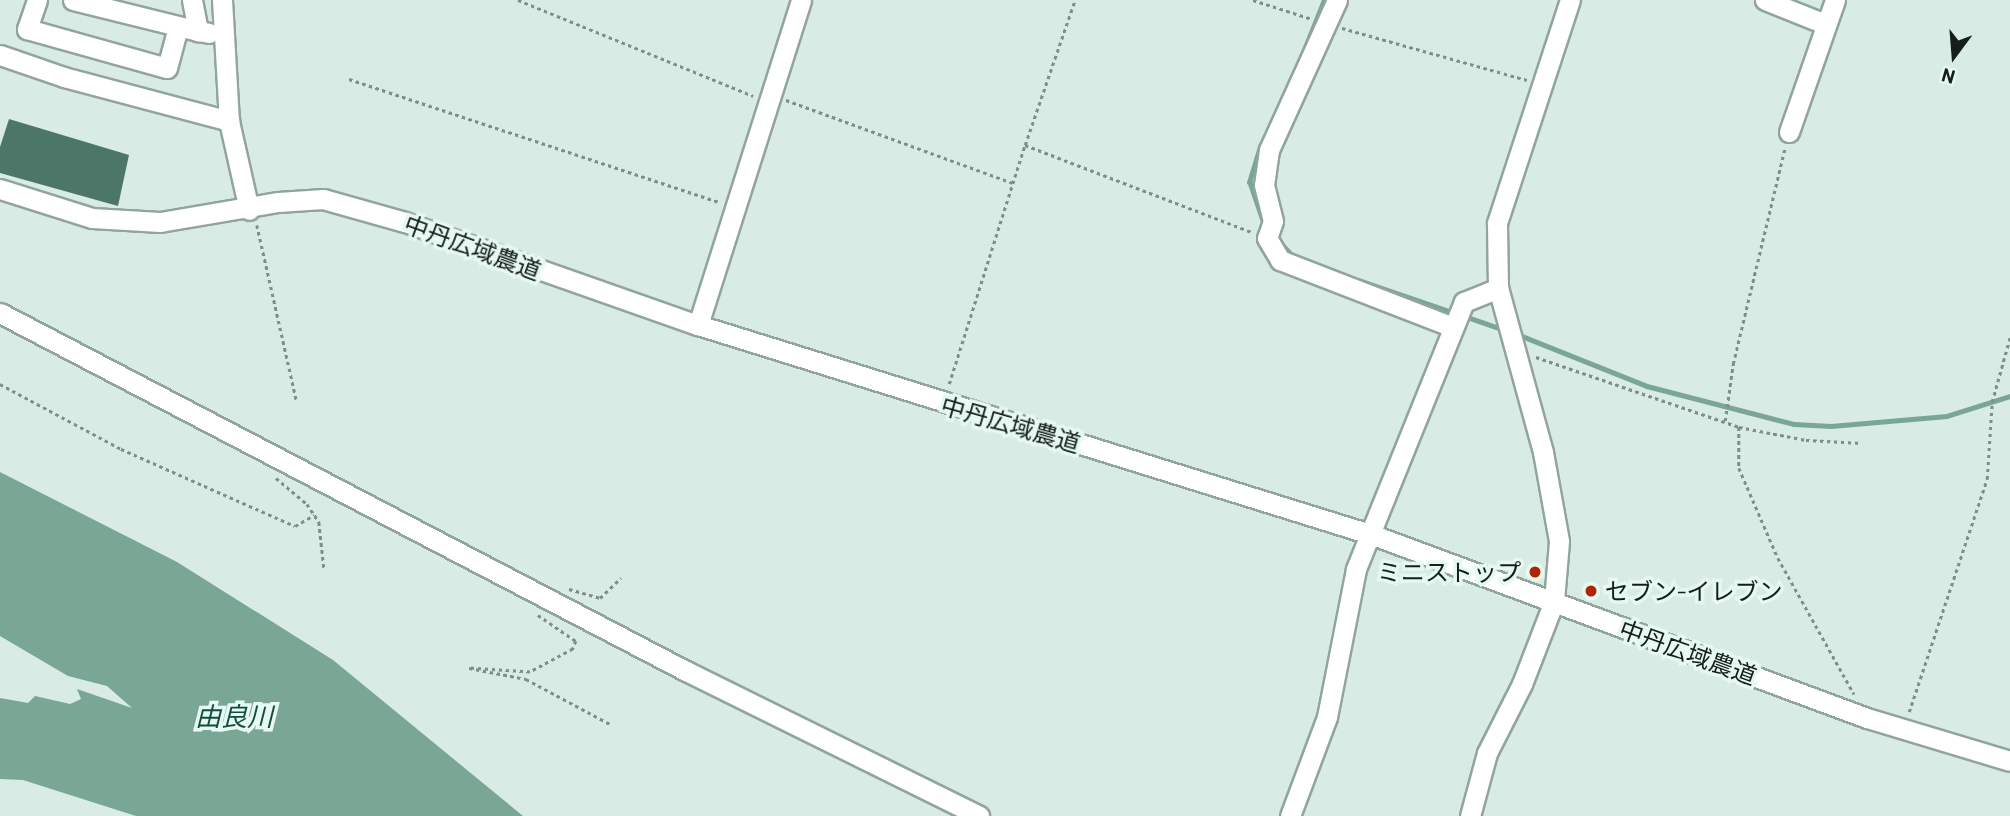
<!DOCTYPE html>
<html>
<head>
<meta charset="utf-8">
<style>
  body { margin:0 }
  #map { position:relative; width:2010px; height:816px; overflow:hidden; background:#d8ebe4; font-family:Barlow,"Noto Sans JP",sans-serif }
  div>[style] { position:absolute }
  .water>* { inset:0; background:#7aa696 }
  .stream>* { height:4.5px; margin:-2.25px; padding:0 2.25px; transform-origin:2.25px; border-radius:2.25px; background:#7aa696 }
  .building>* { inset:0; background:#4c7768 }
  .path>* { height:2.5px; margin-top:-1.25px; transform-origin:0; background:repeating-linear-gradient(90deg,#808d88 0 3.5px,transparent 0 7px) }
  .roads { filter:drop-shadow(2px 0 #91a49d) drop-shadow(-2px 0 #91a49d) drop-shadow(0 2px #91a49d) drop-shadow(0 -2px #91a49d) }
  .minor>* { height:19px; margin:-9.5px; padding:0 9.5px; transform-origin:9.5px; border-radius:9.5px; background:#fff }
  .dots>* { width:19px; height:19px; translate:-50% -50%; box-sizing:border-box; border:4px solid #e5f8f1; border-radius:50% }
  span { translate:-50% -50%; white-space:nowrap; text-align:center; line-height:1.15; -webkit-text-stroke:7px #e5f8f1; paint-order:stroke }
  .street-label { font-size:24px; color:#161d1a }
  .poi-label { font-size:24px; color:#161d1a }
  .right { translate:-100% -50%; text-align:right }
  .left { translate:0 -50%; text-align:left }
  .water-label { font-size:26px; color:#114d3e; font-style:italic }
  .north { position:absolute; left:1919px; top:21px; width:70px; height:70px; -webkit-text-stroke:5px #e5f8f1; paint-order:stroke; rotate:196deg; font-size:19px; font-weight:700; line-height:28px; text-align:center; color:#161d1a }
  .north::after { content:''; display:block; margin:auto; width:24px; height:32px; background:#161d1a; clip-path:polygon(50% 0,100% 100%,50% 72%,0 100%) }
</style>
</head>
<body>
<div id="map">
  <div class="water">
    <i style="clip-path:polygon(0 472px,177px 562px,333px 660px,523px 816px,136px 816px,23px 780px,0 779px,0 698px,28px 703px,35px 696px,70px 704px,81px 699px,77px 689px,132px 708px,107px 686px,68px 676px,0 636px)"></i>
  </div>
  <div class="stream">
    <i style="left:1302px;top:55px;width:59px;rotate:-68.2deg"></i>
    <i style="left:1261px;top:145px;width:39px;rotate:107deg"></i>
    <i style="left:1250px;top:182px;width:46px;rotate:71.2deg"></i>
    <i style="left:1278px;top:240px;width:23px;rotate:47deg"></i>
    <i style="left:1358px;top:280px;width:99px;rotate:18.8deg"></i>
    <i style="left:1464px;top:316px;width:40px;rotate:18.9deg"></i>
    <i style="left:1517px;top:334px;width:140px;rotate:21.8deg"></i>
    <i style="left:1647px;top:386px;width:152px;rotate:14.5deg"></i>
    <i style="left:1794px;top:424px;width:37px;rotate:3deg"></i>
    <i style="left:1831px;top:426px;width:116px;rotate:-4.9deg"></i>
    <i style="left:1947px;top:416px;width:66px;rotate:-17.6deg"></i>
  </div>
  <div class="building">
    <i style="clip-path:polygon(9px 119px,129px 155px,118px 206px,0 173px,0 147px)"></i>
  </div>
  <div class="path">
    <i style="left:518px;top:0;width:254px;rotate:22.2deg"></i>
    <i style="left:1253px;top:0;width:62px;rotate:17.9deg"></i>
    <i style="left:1342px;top:28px;width:192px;rotate:15.7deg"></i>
    <i style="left:349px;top:79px;width:389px;rotate:18.4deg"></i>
    <i style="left:786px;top:100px;width:242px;rotate:20.1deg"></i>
    <i style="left:1025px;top:145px;width:153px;rotate:-71deg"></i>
    <i style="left:257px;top:225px;width:181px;rotate:77.3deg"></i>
    <i style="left:1536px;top:357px;width:215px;rotate:19deg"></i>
    <i style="left:1739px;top:427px;width:68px;rotate:11deg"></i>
    <i style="left:1806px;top:440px;width:56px;rotate:3.1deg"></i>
    <i style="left:0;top:384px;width:137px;rotate:28.2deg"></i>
    <i style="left:121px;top:449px;width:190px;rotate:23.9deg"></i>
    <i style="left:295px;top:526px;width:22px;rotate:-30deg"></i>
    <i style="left:949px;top:384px;width:251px;rotate:-72.4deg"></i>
    <i style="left:1025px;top:145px;width:243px;rotate:21deg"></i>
    <i style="left:1725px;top:421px;width:58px;rotate:-82deg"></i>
    <i style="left:1733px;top:364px;width:222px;rotate:-76.5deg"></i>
    <i style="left:1739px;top:427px;width:41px;rotate:90deg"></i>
    <i style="left:1739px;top:468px;width:98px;rotate:66.6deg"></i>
    <i style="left:1778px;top:558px;width:156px;rotate:60.8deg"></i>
    <i style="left:276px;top:478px;width:40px;rotate:40deg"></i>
    <i style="left:307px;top:504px;width:22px;rotate:56deg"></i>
    <i style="left:319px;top:522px;width:46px;rotate:83.8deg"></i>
    <i style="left:569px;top:589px;width:32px;rotate:16deg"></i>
    <i style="left:600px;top:598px;width:29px;rotate:-44deg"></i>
    <i style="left:538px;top:615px;width:46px;rotate:34.4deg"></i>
    <i style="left:576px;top:641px;width:9px;rotate:111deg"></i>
    <i style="left:573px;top:649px;width:49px;rotate:151.9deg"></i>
    <i style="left:530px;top:672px;width:61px;rotate:-176.2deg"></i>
    <i style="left:469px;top:668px;width:58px;rotate:10.9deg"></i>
    <i style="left:526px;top:679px;width:95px;rotate:28.2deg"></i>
    <i style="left:1909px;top:712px;width:246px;rotate:-71.5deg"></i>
    <i style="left:1987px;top:479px;width:77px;rotate:-86.3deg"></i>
    <i style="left:1992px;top:402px;width:67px;rotate:-74.5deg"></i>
  </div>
  <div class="roads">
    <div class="minor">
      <i style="left:37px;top:0;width:31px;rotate:109deg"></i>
      <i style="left:27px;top:29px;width:145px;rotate:15.6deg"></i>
      <i style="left:167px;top:68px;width:39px;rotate:-75deg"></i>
      <i style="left:73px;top:0;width:129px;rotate:13.9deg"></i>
      <i style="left:192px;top:0;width:32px;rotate:79deg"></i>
      <i style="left:198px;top:31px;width:11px;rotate:10deg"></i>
      <i style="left:222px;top:0;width:121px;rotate:86.7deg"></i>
      <i style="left:229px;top:121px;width:91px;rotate:77.3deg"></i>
      <i style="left:1337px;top:0;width:165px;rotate:114.4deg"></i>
      <i style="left:1269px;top:150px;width:35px;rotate:98deg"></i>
      <i style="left:1264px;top:185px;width:37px;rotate:76deg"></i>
      <i style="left:1273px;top:221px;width:18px;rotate:109deg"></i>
      <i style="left:1267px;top:238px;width:26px;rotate:59deg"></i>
      <i style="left:1280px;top:260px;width:186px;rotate:21.2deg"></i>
      <i style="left:1765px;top:0;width:65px;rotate:21.8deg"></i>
      <i style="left:0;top:55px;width:68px;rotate:19deg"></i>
      <i style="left:64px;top:77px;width:171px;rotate:14.9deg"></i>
      <i style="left:1789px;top:132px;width:140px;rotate:-70.8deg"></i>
      <i style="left:0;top:189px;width:96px;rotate:17.5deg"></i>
      <i style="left:92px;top:218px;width:68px;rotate:3.4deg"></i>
      <i style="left:160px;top:222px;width:120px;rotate:-9.6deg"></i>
      <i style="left:278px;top:202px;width:45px;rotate:-3.8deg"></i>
      <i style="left:323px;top:199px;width:85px;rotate:15.7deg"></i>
      <i style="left:405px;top:222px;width:311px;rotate:19.4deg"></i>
      <i style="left:698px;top:325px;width:707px;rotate:17.28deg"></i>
      <i style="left:1373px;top:535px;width:527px;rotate:20.33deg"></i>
      <i style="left:1867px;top:718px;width:149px;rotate:16.7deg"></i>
      <i style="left:0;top:313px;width:774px;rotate:27.56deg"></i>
      <i style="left:686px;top:671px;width:327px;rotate:26.3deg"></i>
      <i style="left:698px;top:325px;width:341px;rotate:-72.4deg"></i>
      <i style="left:1290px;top:816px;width:106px;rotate:-69.5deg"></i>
      <i style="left:1327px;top:717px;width:151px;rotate:-78.9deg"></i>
      <i style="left:1356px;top:569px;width:288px;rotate:-68deg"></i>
      <i style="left:1464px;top:302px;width:37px;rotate:-22deg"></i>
      <i style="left:1470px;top:816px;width:65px;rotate:-74.9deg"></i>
      <i style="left:1487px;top:753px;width:77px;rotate:-63.1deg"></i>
      <i style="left:1522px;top:684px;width:89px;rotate:-68.9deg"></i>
      <i style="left:1554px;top:601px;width:60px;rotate:-85.2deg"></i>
      <i style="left:1559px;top:541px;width:90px;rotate:-100.2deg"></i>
      <i style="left:1543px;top:452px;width:170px;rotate:-105.3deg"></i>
      <i style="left:1498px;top:288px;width:65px;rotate:-90.9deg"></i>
      <i style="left:1497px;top:223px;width:235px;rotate:-71.9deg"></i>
    </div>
  </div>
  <div class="dots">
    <i style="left:1535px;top:572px;background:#b12502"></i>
    <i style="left:1591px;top:591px;background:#b12502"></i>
  </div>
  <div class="street-label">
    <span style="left:473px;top:247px;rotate:20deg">中丹広域農道</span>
    <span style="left:1011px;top:424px;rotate:16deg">中丹広域農道</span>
    <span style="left:1688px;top:652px;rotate:20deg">中丹広域農道</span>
  </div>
  <div class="poi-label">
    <span class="right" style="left:1521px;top:572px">ミニストップ</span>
    <span class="left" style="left:1605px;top:591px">セブン-イレブン</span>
  </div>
  <div class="water-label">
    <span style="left:234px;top:716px">由良川</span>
  </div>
  <div class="north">N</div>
</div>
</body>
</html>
